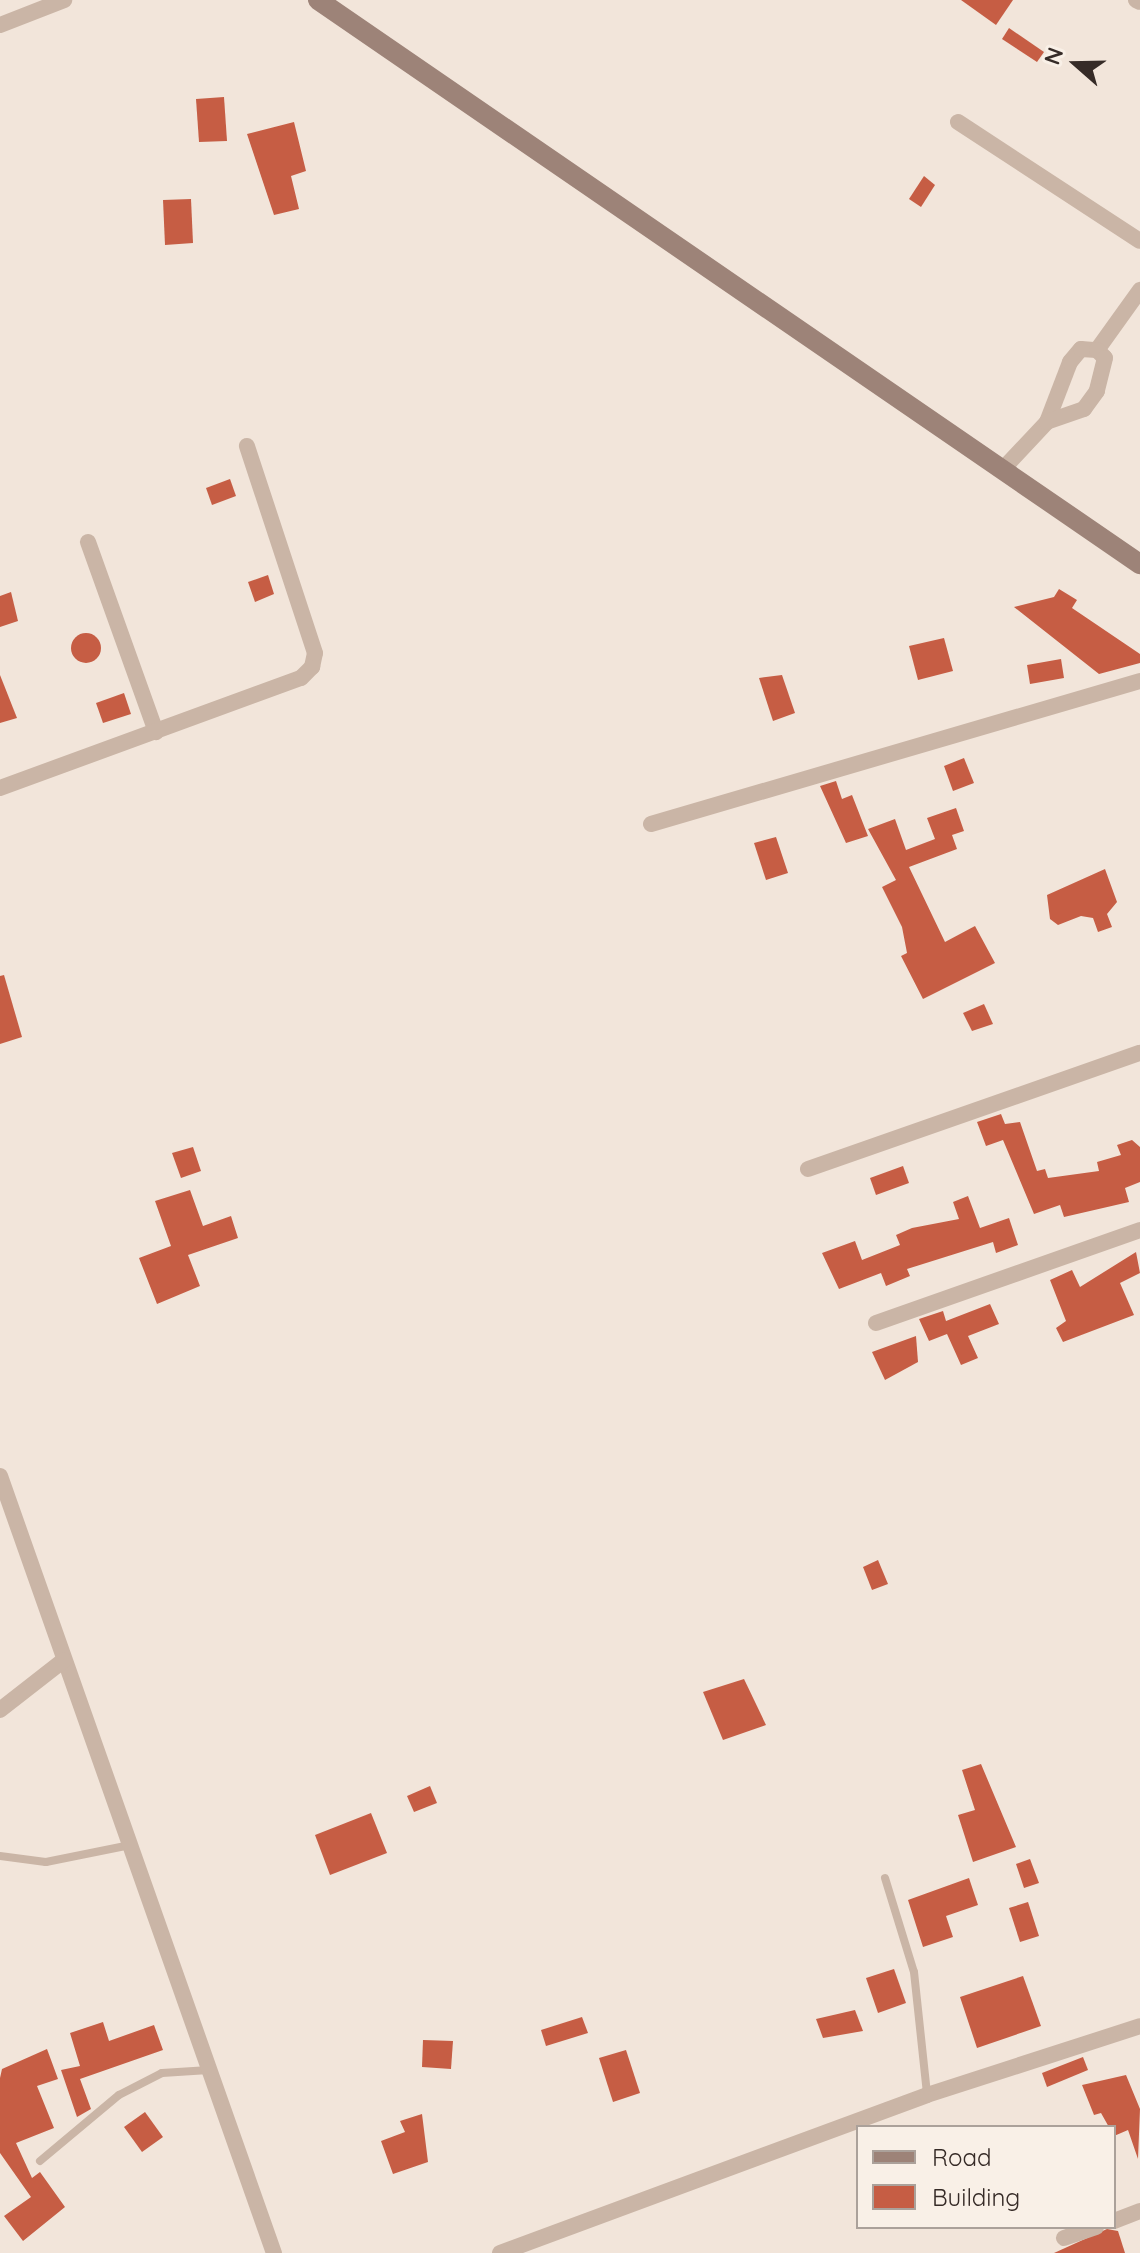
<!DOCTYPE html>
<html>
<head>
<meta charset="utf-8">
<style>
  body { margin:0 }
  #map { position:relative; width:1140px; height:2253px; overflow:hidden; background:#f2e5da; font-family:Quicksand,sans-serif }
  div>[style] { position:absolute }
  .building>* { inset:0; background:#c65d44 }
  .round { border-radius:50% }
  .service>* { height:8px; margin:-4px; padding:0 4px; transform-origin:4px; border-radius:4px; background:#cab5a6 }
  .minor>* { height:16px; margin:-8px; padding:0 8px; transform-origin:8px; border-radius:8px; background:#cab5a6 }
  .secondary>* { height:20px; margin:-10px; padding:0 10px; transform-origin:10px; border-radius:10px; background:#9d8378 }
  span { translate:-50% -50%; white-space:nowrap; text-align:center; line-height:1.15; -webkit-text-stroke:6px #f9f0e7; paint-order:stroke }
  .legend { position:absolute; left:856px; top:2125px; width:260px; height:104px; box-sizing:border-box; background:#f9f0e7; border:2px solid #aba19a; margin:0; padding:10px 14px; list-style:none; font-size:24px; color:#362b27 }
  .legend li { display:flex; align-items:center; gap:16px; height:40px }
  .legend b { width:40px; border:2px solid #aba19a }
  .north { position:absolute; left:1036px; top:24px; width:80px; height:80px; -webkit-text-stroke:6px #f9f0e7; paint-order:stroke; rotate:290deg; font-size:22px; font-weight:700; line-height:32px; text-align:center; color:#362b27 }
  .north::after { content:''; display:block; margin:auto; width:28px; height:36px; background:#362b27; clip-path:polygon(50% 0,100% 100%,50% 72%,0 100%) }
</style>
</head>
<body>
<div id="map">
  <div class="building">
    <i style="clip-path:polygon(961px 0,1013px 0,996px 25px)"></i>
    <i style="clip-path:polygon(1009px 28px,1044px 52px,1037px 62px,1002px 39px)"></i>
    <i style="clip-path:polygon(224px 97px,227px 141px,199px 142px,196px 99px)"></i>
    <i style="clip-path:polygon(294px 122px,306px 171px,291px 176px,299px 209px,274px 215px,247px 134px)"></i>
    <i style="clip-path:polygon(924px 176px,935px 185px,921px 207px,909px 199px)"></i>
    <i style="clip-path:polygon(191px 199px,193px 243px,165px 245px,163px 200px)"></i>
    <i style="clip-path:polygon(230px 479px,236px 496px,212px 505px,206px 488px)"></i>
    <i style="clip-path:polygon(268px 575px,274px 594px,255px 602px,248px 582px)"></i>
    <i style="clip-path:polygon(1059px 589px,1077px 600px,1072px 608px,1140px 654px,1140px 663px,1099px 674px,1014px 607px,1054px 597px)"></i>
    <i style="clip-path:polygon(11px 592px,18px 621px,0 627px,0 596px)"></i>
    <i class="round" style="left:71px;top:633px;width:30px;height:30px"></i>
    <i style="clip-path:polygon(944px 638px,953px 671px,918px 680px,909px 646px)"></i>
    <i style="clip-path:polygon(1061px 659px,1064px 678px,1030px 684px,1027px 665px)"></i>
    <i style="clip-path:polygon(0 675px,17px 718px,0 723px)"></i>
    <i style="clip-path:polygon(782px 675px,795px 713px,773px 721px,759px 678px)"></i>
    <i style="clip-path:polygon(124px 693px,131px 714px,103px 723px,96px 703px)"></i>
    <i style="clip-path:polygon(964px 758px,974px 783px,953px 791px,944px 766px)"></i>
    <i style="clip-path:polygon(836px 781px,842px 799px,852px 795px,868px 836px,846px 843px,820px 786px)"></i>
    <i style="clip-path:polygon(956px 808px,964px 831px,952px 835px,957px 849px,909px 867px,945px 942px,975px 926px,995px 963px,923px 999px,901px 956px,907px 953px,902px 927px,882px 887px,896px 880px,868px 829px,895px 819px,906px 850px,935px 839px,927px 818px)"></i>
    <i style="clip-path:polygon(776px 837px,788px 873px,766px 880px,754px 843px)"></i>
    <i style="clip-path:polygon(1105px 869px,1117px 902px,1107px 914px,1112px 927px,1098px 932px,1093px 918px,1081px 916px,1058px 925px,1050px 919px,1047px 895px)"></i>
    <i style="clip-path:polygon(4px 975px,22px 1037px,0 1044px,0 976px)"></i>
    <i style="clip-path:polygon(984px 1004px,993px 1024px,972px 1031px,963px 1013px)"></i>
    <i style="clip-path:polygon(1001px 1114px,1005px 1124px,1020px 1122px,1037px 1171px,1045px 1169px,1048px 1178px,1099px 1171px,1097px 1162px,1121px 1155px,1117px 1145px,1132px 1140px,1140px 1147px,1140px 1182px,1125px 1188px,1129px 1202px,1064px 1217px,1060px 1205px,1034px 1214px,1003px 1140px,986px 1146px,977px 1122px)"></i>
    <i style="clip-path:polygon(193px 1147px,201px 1171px,181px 1178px,172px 1153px)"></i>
    <i style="clip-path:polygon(903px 1166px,909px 1183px,876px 1195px,870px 1178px)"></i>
    <i style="clip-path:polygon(190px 1190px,203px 1226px,231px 1216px,238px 1238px,188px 1255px,200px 1286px,157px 1304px,139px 1258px,171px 1246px,155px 1201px)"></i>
    <i style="clip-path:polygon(968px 1196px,980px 1228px,1009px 1218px,1018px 1245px,996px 1253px,993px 1242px,907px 1269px,910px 1276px,886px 1286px,881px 1273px,839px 1289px,822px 1253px,855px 1241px,862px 1260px,900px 1245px,896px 1235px,912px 1228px,959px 1219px,953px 1202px)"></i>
    <i style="clip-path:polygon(1136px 1252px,1140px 1273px,1120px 1283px,1134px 1315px,1063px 1342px,1056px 1328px,1066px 1321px,1050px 1280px,1072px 1270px,1080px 1287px)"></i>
    <i style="clip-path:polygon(990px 1304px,999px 1324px,968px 1336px,978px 1358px,961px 1365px,947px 1334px,929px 1341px,919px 1319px,943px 1311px,946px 1321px)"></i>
    <i style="clip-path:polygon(916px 1336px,918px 1362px,885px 1380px,872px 1352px)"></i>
    <i style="clip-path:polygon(878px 1560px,888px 1584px,872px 1590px,863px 1567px)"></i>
    <i style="clip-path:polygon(744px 1679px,766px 1725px,723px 1740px,703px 1692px)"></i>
    <i style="clip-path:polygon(981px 1764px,1016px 1847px,973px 1862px,958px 1815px,975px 1810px,962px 1770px)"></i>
    <i style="clip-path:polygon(430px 1786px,437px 1803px,414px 1812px,407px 1796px)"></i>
    <i style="clip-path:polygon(371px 1813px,387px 1853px,330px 1875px,315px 1835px)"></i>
    <i style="clip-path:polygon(1030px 1859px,1039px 1883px,1024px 1888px,1016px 1864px)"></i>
    <i style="clip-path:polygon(969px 1878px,978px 1905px,946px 1916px,953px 1937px,923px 1947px,908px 1900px)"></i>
    <i style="clip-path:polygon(1028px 1902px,1039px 1936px,1020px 1942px,1009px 1908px)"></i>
    <i style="clip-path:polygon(894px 1969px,906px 2003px,878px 2013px,866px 1978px)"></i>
    <i style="clip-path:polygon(1023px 1976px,1041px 2026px,977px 2048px,960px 1997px)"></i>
    <i style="clip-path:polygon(855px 2010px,863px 2031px,823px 2038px,816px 2019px)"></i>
    <i style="clip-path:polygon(582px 2017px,588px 2033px,546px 2046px,541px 2030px)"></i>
    <i style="clip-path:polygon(103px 2022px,109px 2041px,154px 2025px,163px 2050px,80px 2079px,91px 2109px,77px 2117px,61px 2070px,80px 2066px,70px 2033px)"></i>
    <i style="clip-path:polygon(423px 2040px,453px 2041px,451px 2069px,422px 2067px)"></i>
    <i style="clip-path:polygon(47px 2049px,58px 2079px,37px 2086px,54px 2128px,16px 2143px,32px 2178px,40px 2172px,65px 2207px,23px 2241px,4px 2216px,31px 2197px,0 2153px,0 2078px,2px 2069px)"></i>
    <i style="clip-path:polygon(626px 2050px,640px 2093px,613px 2102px,599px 2058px)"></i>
    <i style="clip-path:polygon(1083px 2057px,1088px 2070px,1047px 2087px,1042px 2073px)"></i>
    <i style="clip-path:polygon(1126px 2075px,1140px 2109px,1138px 2159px,1128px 2130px,1114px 2136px,1101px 2113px,1094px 2115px,1082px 2085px)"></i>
    <i style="clip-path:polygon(145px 2112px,163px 2137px,142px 2152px,124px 2127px)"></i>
    <i style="clip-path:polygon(422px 2114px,428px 2162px,393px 2174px,381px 2141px,405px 2132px,400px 2121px)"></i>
    <i style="clip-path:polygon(1107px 2229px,1118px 2231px,1125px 2253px,1054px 2253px)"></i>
  </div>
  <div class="service">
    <i style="left:0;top:1856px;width:46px;rotate:7.4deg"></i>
    <i style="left:46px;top:1862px;width:86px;rotate:-11.4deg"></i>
    <i style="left:885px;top:1878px;width:98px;rotate:72.9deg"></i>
    <i style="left:914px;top:1972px;width:123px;rotate:83.9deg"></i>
    <i style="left:40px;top:2161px;width:103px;rotate:-39.9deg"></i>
    <i style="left:119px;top:2095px;width:48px;rotate:-27.1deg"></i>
    <i style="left:162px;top:2073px;width:47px;rotate:-3.7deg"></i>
  </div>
  <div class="minor">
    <i style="left:1136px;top:0;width:4px;rotate:27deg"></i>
    <i style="left:0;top:25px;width:69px;rotate:-21.3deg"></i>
    <i style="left:958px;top:122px;width:217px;rotate:33.2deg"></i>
    <i style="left:1097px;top:350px;width:74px;rotate:-54.4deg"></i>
    <i style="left:1002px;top:470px;width:66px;rotate:-46.8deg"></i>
    <i style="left:1047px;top:422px;width:64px;rotate:-69deg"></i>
    <i style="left:1070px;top:362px;width:17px;rotate:-50deg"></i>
    <i style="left:1081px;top:349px;width:16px;rotate:4deg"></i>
    <i style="left:1097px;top:350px;width:11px;rotate:45deg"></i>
    <i style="left:1105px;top:358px;width:34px;rotate:104deg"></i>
    <i style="left:1097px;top:391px;width:22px;rotate:126deg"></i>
    <i style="left:1084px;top:409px;width:39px;rotate:161deg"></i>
    <i style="left:88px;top:542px;width:202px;rotate:70.3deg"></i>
    <i style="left:0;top:788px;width:320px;rotate:-20.1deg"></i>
    <i style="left:301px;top:678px;width:16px;rotate:-45deg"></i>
    <i style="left:312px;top:667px;width:14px;rotate:-78deg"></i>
    <i style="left:315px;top:653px;width:218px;rotate:-108.2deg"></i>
    <i style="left:651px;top:824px;width:509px;rotate:-16.3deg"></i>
    <i style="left:808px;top:1169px;width:352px;rotate:-19.3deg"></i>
    <i style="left:876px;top:1323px;width:280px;rotate:-19.4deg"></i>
    <i style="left:0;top:1476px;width:824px;rotate:70.58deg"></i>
    <i style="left:0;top:1710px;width:81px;rotate:-38deg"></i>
    <i style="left:1114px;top:2221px;width:28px;rotate:-21deg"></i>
    <i style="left:1064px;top:2238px;width:34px;rotate:-19deg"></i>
    <i style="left:500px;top:2253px;width:455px;rotate:-20.3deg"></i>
    <i style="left:927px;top:2095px;width:224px;rotate:-17.9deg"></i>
  </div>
  <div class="secondary">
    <i style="left:318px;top:0;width:997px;rotate:34.46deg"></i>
  </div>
  <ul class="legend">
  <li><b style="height:10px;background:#9d8378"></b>Road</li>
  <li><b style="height:22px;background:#c65d44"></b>Building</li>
  </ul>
  <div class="north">N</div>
</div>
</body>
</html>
